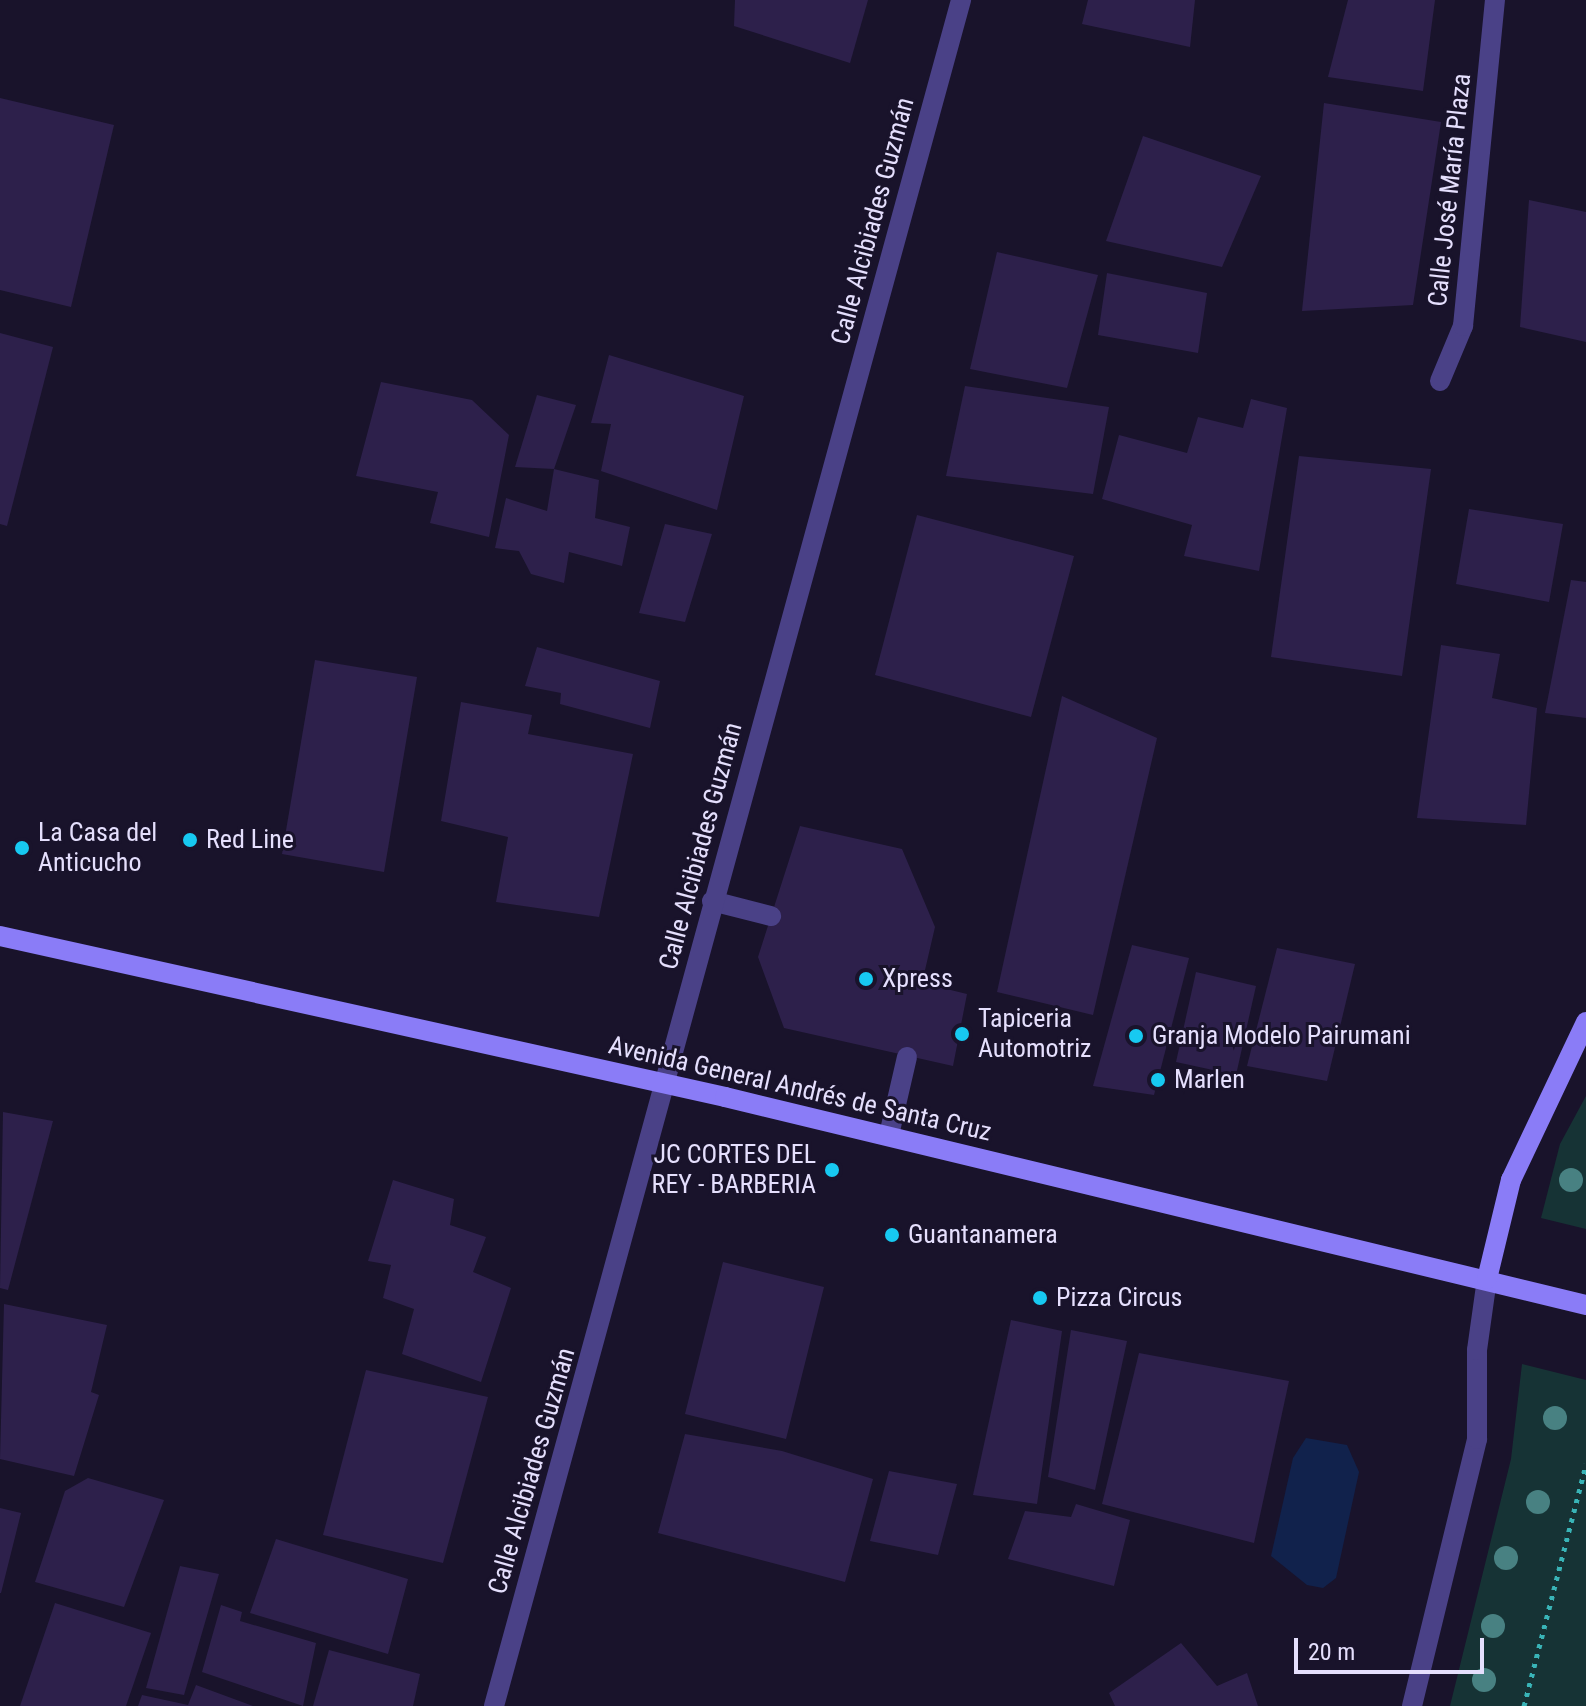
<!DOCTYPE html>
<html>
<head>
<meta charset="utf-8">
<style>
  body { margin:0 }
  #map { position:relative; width:1586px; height:1706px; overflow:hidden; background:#19132b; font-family:"Roboto Condensed",sans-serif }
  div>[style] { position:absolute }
  .green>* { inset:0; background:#163335 }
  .water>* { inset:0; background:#11224c }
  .building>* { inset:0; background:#2d204b }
  .path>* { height:5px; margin-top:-2.5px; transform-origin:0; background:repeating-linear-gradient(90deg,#39b4b7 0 4px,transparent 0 10px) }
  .service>* { height:20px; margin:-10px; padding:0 10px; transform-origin:10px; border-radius:10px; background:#4a4187 }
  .minor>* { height:20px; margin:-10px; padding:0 10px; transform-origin:10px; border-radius:10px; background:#4a4187 }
  .tertiary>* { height:20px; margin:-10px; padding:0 10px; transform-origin:10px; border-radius:10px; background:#4a4187 }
  .secondary>* { height:20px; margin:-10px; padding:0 10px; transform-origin:10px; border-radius:10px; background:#8a7cf7 }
  .trees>* { width:24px; height:24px; margin:-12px; border-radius:50%; background:#488182 }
  .dots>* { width:22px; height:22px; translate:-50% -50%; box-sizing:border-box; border:4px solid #19132b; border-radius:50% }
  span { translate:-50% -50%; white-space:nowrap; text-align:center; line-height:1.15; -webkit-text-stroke:6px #19132b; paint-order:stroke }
  .street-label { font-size:26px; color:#e5dffd }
  .poi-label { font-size:26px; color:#e5dffd }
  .left { translate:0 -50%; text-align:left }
  .right { translate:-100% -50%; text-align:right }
  .scale { position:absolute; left:1294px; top:1638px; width:190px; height:36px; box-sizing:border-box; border:4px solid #e5dffd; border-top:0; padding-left:10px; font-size:24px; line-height:28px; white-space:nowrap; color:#e5dffd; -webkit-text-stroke:6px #19132b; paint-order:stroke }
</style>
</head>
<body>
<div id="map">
  <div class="green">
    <i style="clip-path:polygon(1586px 1096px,1586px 1229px,1541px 1218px,1560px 1144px)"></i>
    <i style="clip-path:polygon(1522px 1364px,1586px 1380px,1586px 1706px,1450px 1706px,1511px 1459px)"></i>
  </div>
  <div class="water">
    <i style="clip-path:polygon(1306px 1438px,1347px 1445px,1359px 1472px,1336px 1578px,1323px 1588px,1307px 1585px,1271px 1556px,1293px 1458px)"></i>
  </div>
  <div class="building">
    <i style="clip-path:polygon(735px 0,868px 0,850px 63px,734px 26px)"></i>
    <i style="clip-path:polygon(1088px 0,1195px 0,1190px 47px,1082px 24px)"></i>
    <i style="clip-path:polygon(1348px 0,1435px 0,1423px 91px,1328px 77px)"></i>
    <i style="clip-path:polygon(0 98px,114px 125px,71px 307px,0 290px)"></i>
    <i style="clip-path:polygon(1324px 103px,1441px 122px,1413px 305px,1302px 311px)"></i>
    <i style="clip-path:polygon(1143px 136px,1261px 176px,1222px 267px,1106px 241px)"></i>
    <i style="clip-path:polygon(1529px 200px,1586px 212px,1586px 342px,1520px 327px)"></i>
    <i style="clip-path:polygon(997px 252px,1098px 275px,1067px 388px,970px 369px)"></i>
    <i style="clip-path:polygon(1107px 273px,1207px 293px,1198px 353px,1098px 335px)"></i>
    <i style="clip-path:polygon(0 333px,53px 347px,7px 526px,0 524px)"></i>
    <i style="clip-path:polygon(609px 355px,744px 396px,717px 510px,601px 471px,611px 424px,591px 423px)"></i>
    <i style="clip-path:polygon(381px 382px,472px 400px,509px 435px,489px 537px,430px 523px,438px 492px,356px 476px)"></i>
    <i style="clip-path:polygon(965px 386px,1109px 407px,1093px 494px,946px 476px)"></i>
    <i style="clip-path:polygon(537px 395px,576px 405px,554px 469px,515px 467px)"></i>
    <i style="clip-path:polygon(1251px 399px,1287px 408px,1259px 571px,1184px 556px,1192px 525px,1102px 499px,1119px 435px,1187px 453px,1198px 417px,1243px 428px)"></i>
    <i style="clip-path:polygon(1299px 456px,1431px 469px,1402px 676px,1271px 657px)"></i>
    <i style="clip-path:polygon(554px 469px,599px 480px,595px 518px,630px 527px,622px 566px,569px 552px,564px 583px,531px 574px,519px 551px,495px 548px,506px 498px,547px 511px)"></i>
    <i style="clip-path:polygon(1469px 509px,1563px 524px,1549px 602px,1456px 584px)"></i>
    <i style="clip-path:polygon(917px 515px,1074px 556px,1031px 717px,875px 675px)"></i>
    <i style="clip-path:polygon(665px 524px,712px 534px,685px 622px,639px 613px)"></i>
    <i style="clip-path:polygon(1571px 580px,1586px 582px,1586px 718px,1545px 713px)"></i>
    <i style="clip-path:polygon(1441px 645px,1500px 654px,1492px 698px,1537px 708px,1526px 825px,1417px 818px)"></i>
    <i style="clip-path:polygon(537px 647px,660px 681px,650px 728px,560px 704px,561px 693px,525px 686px)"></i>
    <i style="clip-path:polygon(315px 660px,417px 677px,384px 872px,282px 854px)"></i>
    <i style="clip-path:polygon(1062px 696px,1157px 738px,1093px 1015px,997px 992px)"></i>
    <i style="clip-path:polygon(461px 702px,532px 715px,528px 734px,633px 754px,599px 917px,496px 902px,508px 837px,441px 821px)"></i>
    <i style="clip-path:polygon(800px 826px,902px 849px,935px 927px,922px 983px,967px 994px,953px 1066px,784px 1028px,758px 957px)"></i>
    <i style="clip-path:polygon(1132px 945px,1189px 958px,1154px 1095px,1093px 1086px)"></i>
    <i style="clip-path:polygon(1277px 948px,1355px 964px,1327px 1081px,1247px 1066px)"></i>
    <i style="clip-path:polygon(1196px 972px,1256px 986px,1236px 1075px,1176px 1062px)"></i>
    <i style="clip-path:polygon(3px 1112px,53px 1121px,8px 1290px,0 1288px)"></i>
    <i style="clip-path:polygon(393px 1180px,454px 1199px,450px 1225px,486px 1237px,473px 1272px,511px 1288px,481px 1382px,402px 1354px,414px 1309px,383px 1298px,391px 1265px,368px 1261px)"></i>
    <i style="clip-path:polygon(723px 1262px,824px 1287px,786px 1439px,685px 1414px)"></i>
    <i style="clip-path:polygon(4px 1304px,107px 1325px,91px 1392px,99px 1395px,74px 1476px,0 1459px)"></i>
    <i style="clip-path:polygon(1011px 1320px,1062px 1331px,1037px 1504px,973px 1495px)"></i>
    <i style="clip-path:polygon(1071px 1330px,1127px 1341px,1095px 1490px,1048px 1477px)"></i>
    <i style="clip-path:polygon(1139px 1353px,1289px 1381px,1254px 1543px,1102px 1504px)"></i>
    <i style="clip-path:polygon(366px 1370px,488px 1397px,443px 1563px,323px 1535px)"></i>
    <i style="clip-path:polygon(685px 1434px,782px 1451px,873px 1479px,845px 1582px,658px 1533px)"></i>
    <i style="clip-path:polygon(889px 1471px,957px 1484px,938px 1555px,870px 1541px)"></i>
    <i style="clip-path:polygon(88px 1478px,164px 1500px,124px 1607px,35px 1582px,65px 1491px)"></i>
    <i style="clip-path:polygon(1076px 1504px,1130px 1520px,1114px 1586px,1008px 1559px,1025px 1511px,1071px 1517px)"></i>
    <i style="clip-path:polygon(0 1508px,21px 1513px,1px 1593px,0 1593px)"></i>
    <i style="clip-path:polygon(276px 1539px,408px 1579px,388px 1654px,250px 1613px)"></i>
    <i style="clip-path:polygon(180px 1566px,219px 1574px,184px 1695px,146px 1688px)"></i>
    <i style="clip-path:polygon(55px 1603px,151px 1633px,126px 1706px,20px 1706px)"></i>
    <i style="clip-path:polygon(221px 1605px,242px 1612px,240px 1621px,316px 1643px,303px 1706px,202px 1672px)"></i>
    <i style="clip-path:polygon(1181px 1643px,1217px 1686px,1247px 1673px,1258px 1706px,1115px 1706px,1109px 1693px)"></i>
    <i style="clip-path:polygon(329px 1650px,420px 1674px,413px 1706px,313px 1706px)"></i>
    <i style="clip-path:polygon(196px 1685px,253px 1706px,138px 1706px,142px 1695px,188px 1705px)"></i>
  </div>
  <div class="path">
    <i style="left:1524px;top:1706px;width:250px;rotate:-75.6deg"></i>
  </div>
  <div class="service">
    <i style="left:712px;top:901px;width:61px;rotate:14.3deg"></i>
    <i style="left:889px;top:1135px;width:80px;rotate:-77deg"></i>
  </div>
  <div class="minor">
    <i style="left:1440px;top:381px;width:60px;rotate:-67.3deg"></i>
    <i style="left:1463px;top:326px;width:328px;rotate:-84.4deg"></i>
    <i style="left:494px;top:1706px;width:1769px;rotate:-74.69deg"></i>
  </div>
  <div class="tertiary">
    <i style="left:1412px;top:1706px;width:275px;rotate:-76.3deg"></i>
    <i style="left:1477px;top:1439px;width:89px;rotate:-90deg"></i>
    <i style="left:1477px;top:1350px;width:72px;rotate:-82deg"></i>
  </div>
  <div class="secondary">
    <i style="left:0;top:936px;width:743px;rotate:12.52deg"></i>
    <i style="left:725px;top:1097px;width:886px;rotate:13.58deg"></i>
    <i style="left:1487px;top:1279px;width:102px;rotate:-76.4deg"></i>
    <i style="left:1511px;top:1180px;width:175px;rotate:-64.6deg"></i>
  </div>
  <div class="trees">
    <i style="left:1571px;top:1180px"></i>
    <i style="left:1555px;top:1418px"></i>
    <i style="left:1538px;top:1502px"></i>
    <i style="left:1506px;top:1558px"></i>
    <i style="left:1493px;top:1626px"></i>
    <i style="left:1484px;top:1680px"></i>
  </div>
  <div class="dots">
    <i style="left:190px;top:840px;background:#17c9f1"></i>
    <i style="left:22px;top:848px;background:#17c9f1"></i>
    <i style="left:866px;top:979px;background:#17c9f1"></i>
    <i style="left:962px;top:1034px;background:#17c9f1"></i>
    <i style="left:1136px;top:1036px;background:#17c9f1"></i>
    <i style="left:1158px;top:1080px;background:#17c9f1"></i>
    <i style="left:832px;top:1170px;background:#17c9f1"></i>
    <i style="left:892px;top:1235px;background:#17c9f1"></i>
    <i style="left:1040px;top:1298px;background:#17c9f1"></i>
  </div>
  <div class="street-label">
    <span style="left:1450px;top:190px;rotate:-84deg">Calle José María Plaza</span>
    <span style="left:873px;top:221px;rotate:-75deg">Calle Alcibiades Guzmán</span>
    <span style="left:701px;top:846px;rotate:-75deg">Calle Alcibiades Guzmán</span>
    <span style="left:800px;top:1089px;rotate:13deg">Avenida General Andrés de Santa Cruz</span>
    <span style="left:532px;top:1471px;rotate:-74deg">Calle Alcibiades Guzmán</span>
  </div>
  <div class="poi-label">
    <span class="left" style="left:38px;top:848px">La Casa del<br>Anticucho</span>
    <span class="left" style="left:206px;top:840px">Red Line</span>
    <span class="left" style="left:882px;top:979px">Xpress</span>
    <span class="left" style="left:978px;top:1034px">Tapiceria<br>Automotriz</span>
    <span class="left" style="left:1152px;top:1036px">Granja Modelo Pairumani</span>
    <span class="left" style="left:1174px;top:1080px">Marlen</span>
    <span class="right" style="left:816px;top:1170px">JC CORTES DEL<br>REY - BARBERIA</span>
    <span class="left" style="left:908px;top:1235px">Guantanamera</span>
    <span class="left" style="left:1056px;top:1298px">Pizza Circus</span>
  </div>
  <div class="scale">20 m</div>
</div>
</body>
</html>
